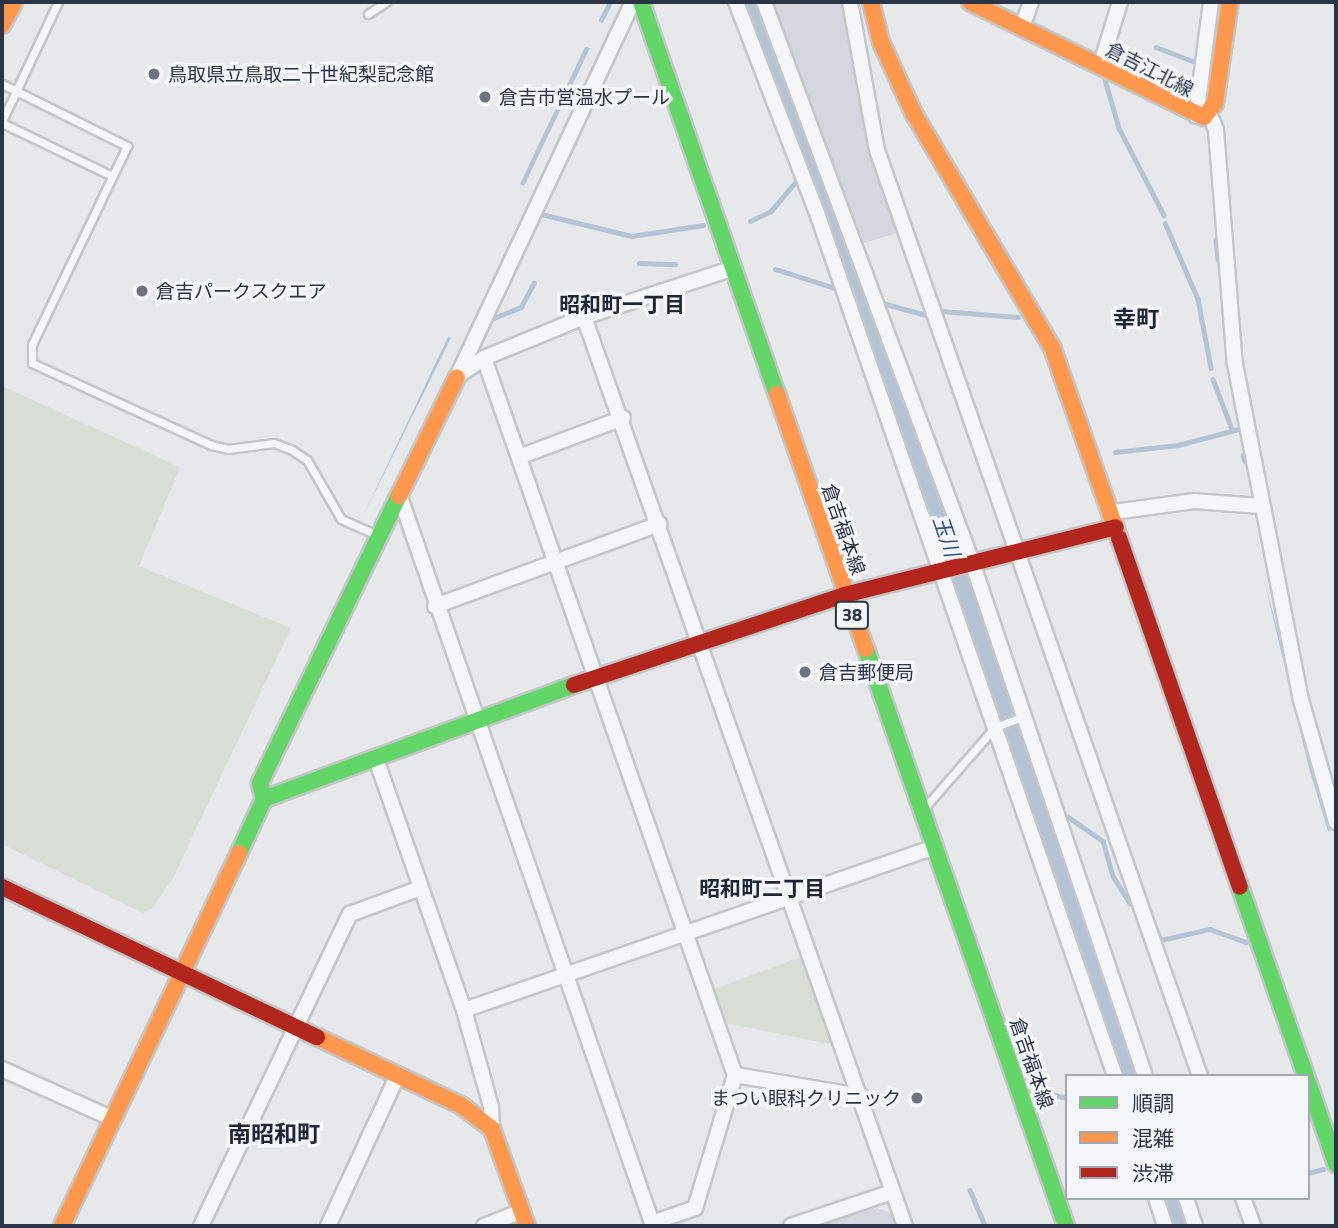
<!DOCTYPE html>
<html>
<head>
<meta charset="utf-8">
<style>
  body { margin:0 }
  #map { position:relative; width:1338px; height:1228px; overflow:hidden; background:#e6e8ea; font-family:"Titillium Web","Noto Sans JP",sans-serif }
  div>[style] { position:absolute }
  .built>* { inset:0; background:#d4d7dd }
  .green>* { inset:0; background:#d6ded6 }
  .water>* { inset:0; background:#b4c4d5 }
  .stream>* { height:4.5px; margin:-2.25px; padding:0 2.25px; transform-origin:2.25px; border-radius:2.25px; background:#b4c4d5 }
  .roads { filter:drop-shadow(2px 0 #c4c6c8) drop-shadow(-2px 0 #c4c6c8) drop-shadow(0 2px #c4c6c8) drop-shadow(0 -2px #c4c6c8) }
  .lane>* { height:7px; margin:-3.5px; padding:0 3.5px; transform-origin:3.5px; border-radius:3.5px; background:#f5f6f7 }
  .street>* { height:14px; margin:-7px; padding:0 7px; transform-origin:7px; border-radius:7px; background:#f5f6f7 }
  .fast>* { height:16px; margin:-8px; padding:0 8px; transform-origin:8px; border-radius:8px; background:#63d668 }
  .slow>* { height:16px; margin:-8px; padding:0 8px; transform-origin:8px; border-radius:8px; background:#ff974d }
  .jam>* { height:16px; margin:-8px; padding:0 8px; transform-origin:8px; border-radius:8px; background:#b3261e }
  .dots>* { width:19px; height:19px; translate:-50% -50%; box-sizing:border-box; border:4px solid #f4f6f9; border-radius:50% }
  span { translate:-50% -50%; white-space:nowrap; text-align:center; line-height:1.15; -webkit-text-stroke:7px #f4f6f9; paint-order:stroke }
  .shield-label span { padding:2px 5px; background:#f4f6f9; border:2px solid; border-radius:5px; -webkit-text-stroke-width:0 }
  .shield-label { font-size:18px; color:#2b3445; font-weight:700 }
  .street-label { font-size:19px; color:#2b3445 }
  .poi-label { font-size:19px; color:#2b3445 }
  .left { translate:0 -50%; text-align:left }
  .right { translate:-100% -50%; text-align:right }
  .neighbourhood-label { font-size:21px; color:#1d2536; font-weight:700 }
  .water-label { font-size:21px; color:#34527a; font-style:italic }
  .quarter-label { font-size:23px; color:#1d2536; font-weight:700 }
  .frame { position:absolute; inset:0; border:4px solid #2b3445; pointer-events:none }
  .legend { position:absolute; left:1065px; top:1074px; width:245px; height:126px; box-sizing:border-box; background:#f4f6f9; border:2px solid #a4a8b1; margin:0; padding:9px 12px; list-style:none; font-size:21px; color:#2b3445 }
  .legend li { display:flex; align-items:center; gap:14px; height:35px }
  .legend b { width:35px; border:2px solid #a4a8b1 }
</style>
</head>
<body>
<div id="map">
  <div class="built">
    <i style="clip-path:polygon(769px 2px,841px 2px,870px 151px,898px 233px,860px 244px)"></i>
    <i style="clip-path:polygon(877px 1208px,894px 1214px,900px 1226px,816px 1226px)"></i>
  </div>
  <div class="green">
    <i style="clip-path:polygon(2px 386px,180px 467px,139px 566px,291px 628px,172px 880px,152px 908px,143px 913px,2px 844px)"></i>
    <i style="clip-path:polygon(803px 956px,834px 1045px,721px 1022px,712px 990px)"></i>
  </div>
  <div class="water">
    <i style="clip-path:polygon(741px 2px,757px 2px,950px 518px,1139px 1076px,1120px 1076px,931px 516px)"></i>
    <i style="clip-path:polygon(585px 47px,590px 48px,524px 186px,520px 184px)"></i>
    <i style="clip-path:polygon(448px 337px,451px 338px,363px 516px)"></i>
    <i style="clip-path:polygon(1263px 576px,1331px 830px,1328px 831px,1309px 768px)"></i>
    <i style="clip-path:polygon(1160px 1198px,1179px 1198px,1188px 1226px,1169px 1226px)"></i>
  </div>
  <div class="stream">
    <i style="left:601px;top:20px;width:20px;rotate:-63deg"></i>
    <i style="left:1156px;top:47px;width:42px;rotate:21deg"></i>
    <i style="left:1104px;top:76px;width:54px;rotate:73.9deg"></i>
    <i style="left:1119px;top:128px;width:98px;rotate:62.7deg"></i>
    <i style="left:541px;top:214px;width:94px;rotate:13.6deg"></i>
    <i style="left:632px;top:236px;width:72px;rotate:-8.8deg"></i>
    <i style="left:750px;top:221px;width:23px;rotate:-25deg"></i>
    <i style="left:771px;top:211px;width:43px;rotate:-49.7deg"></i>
    <i style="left:1165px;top:223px;width:83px;rotate:66.5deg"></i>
    <i style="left:1198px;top:299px;width:70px;rotate:79.3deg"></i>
    <i style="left:1216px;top:240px;width:19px;rotate:84deg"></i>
    <i style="left:639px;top:263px;width:36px;rotate:2deg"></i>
    <i style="left:775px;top:269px;width:63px;rotate:17.6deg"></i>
    <i style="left:886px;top:304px;width:41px;rotate:15.4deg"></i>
    <i style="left:941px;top:311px;width:77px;rotate:4.5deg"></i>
    <i style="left:489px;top:320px;width:35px;rotate:-22deg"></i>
    <i style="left:521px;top:307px;width:27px;rotate:-62deg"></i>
    <i style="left:1213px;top:379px;width:53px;rotate:69.2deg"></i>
    <i style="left:1115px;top:452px;width:63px;rotate:-6.3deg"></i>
    <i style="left:1178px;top:445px;width:63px;rotate:-14.7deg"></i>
    <i style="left:1243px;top:455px;width:6px;rotate:72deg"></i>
    <i style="left:1067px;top:816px;width:44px;rotate:34.8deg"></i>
    <i style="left:1103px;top:841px;width:36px;rotate:74deg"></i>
    <i style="left:1113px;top:876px;width:32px;rotate:58deg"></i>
    <i style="left:1153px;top:922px;width:20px;rotate:66deg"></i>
    <i style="left:1161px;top:940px;width:50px;rotate:-12.7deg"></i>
    <i style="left:1210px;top:929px;width:38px;rotate:20deg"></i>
    <i style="left:1048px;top:1093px;width:20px;rotate:15deg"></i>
    <i style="left:1308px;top:1173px;width:16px;rotate:-15deg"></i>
    <i style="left:970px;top:1190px;width:39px;rotate:67deg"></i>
    <i style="left:1253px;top:1206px;width:22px;rotate:68deg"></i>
  </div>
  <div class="roads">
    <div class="lane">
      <i style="left:368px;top:14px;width:22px;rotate:-34deg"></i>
      <i style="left:2px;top:84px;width:140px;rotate:26.4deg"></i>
      <i style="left:127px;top:146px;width:220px;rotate:115.6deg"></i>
      <i style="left:32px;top:344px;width:19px;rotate:90deg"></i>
      <i style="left:32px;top:363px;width:197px;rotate:24.6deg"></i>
      <i style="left:211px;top:445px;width:17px;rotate:13deg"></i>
      <i style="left:228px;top:449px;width:46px;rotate:-7.4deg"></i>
      <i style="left:274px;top:443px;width:19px;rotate:21deg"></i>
      <i style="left:292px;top:450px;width:18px;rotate:34deg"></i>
      <i style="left:307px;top:460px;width:68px;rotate:60deg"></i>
      <i style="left:341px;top:519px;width:42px;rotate:24.1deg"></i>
      <i style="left:2px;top:121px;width:132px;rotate:-64.8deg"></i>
      <i style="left:2px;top:123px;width:122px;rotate:25.7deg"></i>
      <i style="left:925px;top:807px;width:106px;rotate:-48.8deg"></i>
      <i style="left:995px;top:727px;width:29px;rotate:-20deg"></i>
    </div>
    <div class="street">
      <i style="left:736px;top:2px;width:223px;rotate:69deg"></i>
      <i style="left:816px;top:210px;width:916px;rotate:70.95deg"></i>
      <i style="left:764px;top:2px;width:597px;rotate:69.62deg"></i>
      <i style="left:972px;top:562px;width:542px;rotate:71.4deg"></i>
      <i style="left:850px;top:2px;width:150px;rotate:79.7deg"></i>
      <i style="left:877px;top:150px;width:981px;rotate:70.77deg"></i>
      <i style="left:1022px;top:27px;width:27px;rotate:-70deg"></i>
      <i style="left:1100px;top:67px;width:68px;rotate:-72.9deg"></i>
      <i style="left:1210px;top:115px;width:16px;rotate:68deg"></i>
      <i style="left:1216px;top:130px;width:235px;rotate:85.4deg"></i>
      <i style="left:1235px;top:364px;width:342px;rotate:78.9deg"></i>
      <i style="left:1301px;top:700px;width:127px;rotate:74deg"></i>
      <i style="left:1196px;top:116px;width:115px;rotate:-82.5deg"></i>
      <i style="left:584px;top:317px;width:964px;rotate:70.55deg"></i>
      <i style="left:484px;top:358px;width:760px;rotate:70.71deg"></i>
      <i style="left:735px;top:1075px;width:139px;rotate:106.7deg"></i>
      <i style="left:695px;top:1208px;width:46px;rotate:160.8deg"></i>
      <i style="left:458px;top:376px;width:32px;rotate:-35deg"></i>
      <i style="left:484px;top:358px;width:108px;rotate:-22.3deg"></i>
      <i style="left:584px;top:317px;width:158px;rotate:-18.1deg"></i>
      <i style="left:457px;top:377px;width:414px;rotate:-64.9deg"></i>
      <i style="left:519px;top:457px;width:111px;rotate:-20.6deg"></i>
      <i style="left:399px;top:494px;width:775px;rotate:70.86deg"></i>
      <i style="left:1113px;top:512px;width:82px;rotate:-7.7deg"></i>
      <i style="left:1194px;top:501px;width:66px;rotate:4.3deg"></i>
      <i style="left:435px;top:606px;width:239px;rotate:-20.1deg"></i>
      <i style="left:376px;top:759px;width:266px;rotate:70.7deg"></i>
      <i style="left:464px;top:1010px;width:101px;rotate:74.4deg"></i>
      <i style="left:491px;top:1107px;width:22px;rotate:87deg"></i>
      <i style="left:464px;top:1010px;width:497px;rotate:-19.1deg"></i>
      <i style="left:2px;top:1069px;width:122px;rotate:24.2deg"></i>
      <i style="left:735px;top:1075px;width:128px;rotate:9.5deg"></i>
      <i style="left:1156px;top:1198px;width:29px;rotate:72deg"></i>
      <i style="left:1186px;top:1198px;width:29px;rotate:72deg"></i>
      <i style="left:1243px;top:1198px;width:30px;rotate:70deg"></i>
      <i style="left:201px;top:1226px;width:346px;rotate:-64.5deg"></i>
      <i style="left:350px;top:914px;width:72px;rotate:-20.2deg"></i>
      <i style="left:328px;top:1226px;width:164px;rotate:-65.2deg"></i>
      <i style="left:484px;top:1226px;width:41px;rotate:-21.5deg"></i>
      <i style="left:791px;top:1226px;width:107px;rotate:-18.6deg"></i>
    </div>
    <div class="fast">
      <i style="left:641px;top:2px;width:415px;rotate:70.9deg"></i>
      <i style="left:866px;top:649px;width:611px;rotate:70.88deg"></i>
      <i style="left:264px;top:799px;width:330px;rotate:-20.2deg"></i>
      <i style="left:239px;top:853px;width:60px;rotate:-65.2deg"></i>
      <i style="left:264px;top:799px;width:16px;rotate:-104deg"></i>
      <i style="left:260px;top:783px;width:319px;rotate:-64.2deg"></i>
      <i style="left:1240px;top:887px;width:200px;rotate:70.8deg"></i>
      <i style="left:1308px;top:1082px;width:87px;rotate:71.1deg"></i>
    </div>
    <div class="slow">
      <i style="left:871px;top:2px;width:41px;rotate:76deg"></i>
      <i style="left:881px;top:42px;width:79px;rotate:65.4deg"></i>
      <i style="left:914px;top:114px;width:271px;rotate:59.4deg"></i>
      <i style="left:1052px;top:347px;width:202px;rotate:70.7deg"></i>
      <i style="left:970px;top:2px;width:261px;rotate:26.2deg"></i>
      <i style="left:1204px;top:117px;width:18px;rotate:-52deg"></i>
      <i style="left:1215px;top:103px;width:102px;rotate:-81.6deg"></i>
      <i style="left:2px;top:25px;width:26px;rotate:-62deg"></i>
      <i style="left:777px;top:394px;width:270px;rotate:70.8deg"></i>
      <i style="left:399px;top:496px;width:132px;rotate:-64deg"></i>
      <i style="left:317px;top:1037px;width:161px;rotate:25.4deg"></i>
      <i style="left:462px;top:1106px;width:38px;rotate:37deg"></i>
      <i style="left:492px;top:1129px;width:103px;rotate:70.2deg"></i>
      <i style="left:62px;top:1226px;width:413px;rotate:-64.6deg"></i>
    </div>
    <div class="jam">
      <i style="left:1119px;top:538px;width:369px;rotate:70.9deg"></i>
      <i style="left:574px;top:685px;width:285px;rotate:-18.4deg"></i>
      <i style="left:844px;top:595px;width:280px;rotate:-14deg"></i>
      <i style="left:2px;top:887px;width:349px;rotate:25.5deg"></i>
    </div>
  </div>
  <div class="dots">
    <i style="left:154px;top:74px;background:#6c737f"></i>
    <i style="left:485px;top:97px;background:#6c737f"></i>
    <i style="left:142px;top:291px;background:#6c737f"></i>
    <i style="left:805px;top:672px;background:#6c737f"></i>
    <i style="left:917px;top:1098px;background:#6c737f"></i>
  </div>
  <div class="shield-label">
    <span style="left:852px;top:615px">38</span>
  </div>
  <div class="street-label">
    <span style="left:1150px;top:69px;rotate:27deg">倉吉江北線</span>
    <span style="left:844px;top:529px;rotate:71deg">倉吉福本線</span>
    <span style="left:1032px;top:1063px;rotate:71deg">倉吉福本線</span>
  </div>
  <div class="poi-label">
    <span class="left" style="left:168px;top:74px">鳥取県立鳥取二十世紀梨記念館</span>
    <span class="left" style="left:499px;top:97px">倉吉市営温水プール</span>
    <span class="left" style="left:156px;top:291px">倉吉パークスクエア</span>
    <span class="left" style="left:819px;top:672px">倉吉郵便局</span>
    <span class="right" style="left:901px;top:1098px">まつい眼科クリニック</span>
  </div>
  <div class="neighbourhood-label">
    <span style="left:622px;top:304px">昭和町一丁目</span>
    <span style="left:762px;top:888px">昭和町二丁目</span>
  </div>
  <div class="water-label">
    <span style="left:947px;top:536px;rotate:71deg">玉川</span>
  </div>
  <div class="quarter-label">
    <span style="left:1136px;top:319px">幸町</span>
    <span style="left:274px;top:1134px">南昭和町</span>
  </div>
  <div class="frame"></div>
  <ul class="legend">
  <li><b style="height:9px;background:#63d668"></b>順調</li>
  <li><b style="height:9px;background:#ff974d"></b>混雑</li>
  <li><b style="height:9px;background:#b3261e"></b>渋滞</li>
  </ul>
</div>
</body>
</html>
